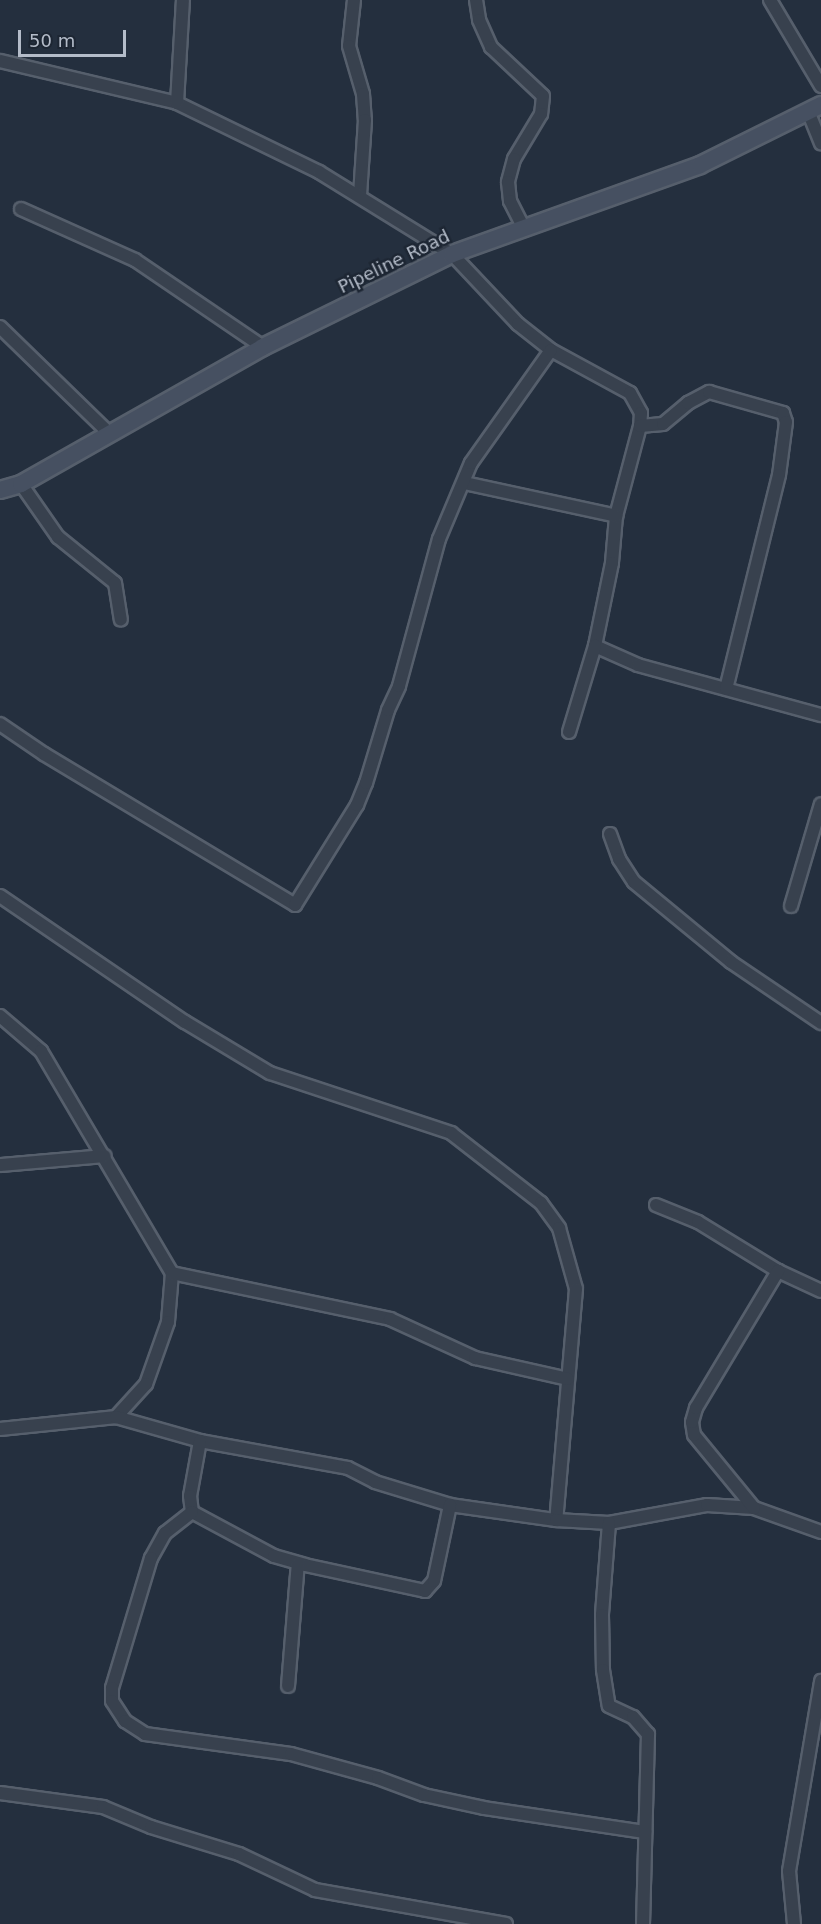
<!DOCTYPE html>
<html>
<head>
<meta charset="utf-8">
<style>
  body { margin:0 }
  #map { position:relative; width:821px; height:1924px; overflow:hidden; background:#242f3e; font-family:"DejaVu Sans",sans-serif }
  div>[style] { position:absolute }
  .roads { filter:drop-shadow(2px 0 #565f6c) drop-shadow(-2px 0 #565f6c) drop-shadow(0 2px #565f6c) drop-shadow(0 -2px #565f6c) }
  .street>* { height:12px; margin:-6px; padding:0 6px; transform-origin:6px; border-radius:6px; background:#38414e }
  .secondary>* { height:16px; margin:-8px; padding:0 8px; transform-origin:8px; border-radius:8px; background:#465061 }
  span { translate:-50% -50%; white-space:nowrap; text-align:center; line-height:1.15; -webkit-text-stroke:5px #1d2633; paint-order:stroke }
  .street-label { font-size:18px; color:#b4bcc9 }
  .scale { position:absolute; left:18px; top:30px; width:108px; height:27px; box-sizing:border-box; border:3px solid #b4bcc9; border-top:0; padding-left:8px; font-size:18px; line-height:21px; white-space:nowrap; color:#b4bcc9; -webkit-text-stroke:4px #1d2633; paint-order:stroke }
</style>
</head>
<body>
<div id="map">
  <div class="roads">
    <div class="street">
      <i style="left:354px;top:0;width:46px;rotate:96.2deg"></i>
      <i style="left:349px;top:46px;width:50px;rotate:73.7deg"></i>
      <i style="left:363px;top:94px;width:26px;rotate:86deg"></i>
      <i style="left:365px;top:120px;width:76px;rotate:93.8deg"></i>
      <i style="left:476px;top:0;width:20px;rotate:81deg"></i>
      <i style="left:479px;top:20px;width:30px;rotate:66deg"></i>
      <i style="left:491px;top:47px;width:71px;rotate:43.3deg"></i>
      <i style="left:543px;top:96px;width:18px;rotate:96deg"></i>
      <i style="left:541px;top:114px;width:52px;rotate:121deg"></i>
      <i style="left:514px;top:159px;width:24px;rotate:105deg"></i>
      <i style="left:508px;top:182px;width:19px;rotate:84deg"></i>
      <i style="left:510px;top:201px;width:30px;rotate:63deg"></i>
      <i style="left:770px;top:0;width:100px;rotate:59.3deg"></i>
      <i style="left:0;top:61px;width:182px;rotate:13.3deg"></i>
      <i style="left:177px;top:103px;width:158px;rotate:25.9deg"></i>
      <i style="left:319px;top:172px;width:156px;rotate:31.7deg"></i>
      <i style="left:452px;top:254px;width:96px;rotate:46.7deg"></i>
      <i style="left:518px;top:324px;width:42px;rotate:38.2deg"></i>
      <i style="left:551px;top:350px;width:90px;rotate:28.6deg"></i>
      <i style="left:630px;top:393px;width:23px;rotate:61deg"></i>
      <i style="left:641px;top:413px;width:13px;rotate:94deg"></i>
      <i style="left:640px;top:426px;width:93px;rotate:104.9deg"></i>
      <i style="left:616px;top:516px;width:47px;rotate:94.9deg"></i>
      <i style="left:612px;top:563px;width:85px;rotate:101.6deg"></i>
      <i style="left:595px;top:646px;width:47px;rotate:23.8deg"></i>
      <i style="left:638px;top:665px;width:190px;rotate:15.3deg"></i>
      <i style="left:177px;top:103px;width:103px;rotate:-86.7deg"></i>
      <i style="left:808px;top:111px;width:35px;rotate:68deg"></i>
      <i style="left:21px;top:209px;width:125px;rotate:24.1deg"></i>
      <i style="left:135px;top:260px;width:155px;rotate:34.2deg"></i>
      <i style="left:0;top:327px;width:152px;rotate:44.2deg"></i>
      <i style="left:640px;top:426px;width:23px;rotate:-5deg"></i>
      <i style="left:663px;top:424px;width:33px;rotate:-40deg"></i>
      <i style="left:688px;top:403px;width:24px;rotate:-28deg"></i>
      <i style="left:709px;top:392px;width:77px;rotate:15.8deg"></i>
      <i style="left:783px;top:413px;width:9px;rotate:72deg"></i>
      <i style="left:786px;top:422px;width:53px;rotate:97.5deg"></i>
      <i style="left:779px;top:475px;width:220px;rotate:103.9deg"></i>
      <i style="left:464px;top:483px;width:156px;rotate:12.2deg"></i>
      <i style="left:21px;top:484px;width:65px;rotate:55.1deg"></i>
      <i style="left:58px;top:537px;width:73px;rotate:38.9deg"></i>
      <i style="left:115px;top:583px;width:37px;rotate:81deg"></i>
      <i style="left:0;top:724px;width:53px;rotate:34.3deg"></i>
      <i style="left:44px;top:754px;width:293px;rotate:31deg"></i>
      <i style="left:295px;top:905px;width:118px;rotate:-58.2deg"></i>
      <i style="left:357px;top:805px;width:24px;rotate:-68deg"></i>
      <i style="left:366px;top:783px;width:76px;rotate:-73.2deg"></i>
      <i style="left:388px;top:710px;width:26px;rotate:-65deg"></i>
      <i style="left:399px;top:686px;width:152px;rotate:-74.8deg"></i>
      <i style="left:439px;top:539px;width:82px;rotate:-67.2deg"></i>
      <i style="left:471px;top:463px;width:138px;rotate:-54.7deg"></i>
      <i style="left:569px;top:732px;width:90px;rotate:-73.2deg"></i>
      <i style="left:610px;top:834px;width:27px;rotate:70deg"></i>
      <i style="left:619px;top:859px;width:27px;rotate:57deg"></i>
      <i style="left:634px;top:882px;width:126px;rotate:39.5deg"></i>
      <i style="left:731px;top:962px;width:109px;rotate:34.1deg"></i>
      <i style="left:0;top:896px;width:224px;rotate:34.3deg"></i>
      <i style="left:185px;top:1022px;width:99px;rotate:31deg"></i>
      <i style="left:270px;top:1073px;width:191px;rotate:18.3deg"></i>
      <i style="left:451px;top:1133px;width:114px;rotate:37.9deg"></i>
      <i style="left:541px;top:1203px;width:31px;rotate:54deg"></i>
      <i style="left:559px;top:1228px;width:63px;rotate:74.4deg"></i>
      <i style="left:576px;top:1289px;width:232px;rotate:94.9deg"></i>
      <i style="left:791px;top:906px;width:106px;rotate:-73.6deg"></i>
      <i style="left:0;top:1016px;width:54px;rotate:40.5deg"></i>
      <i style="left:41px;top:1051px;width:258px;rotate:59.5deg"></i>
      <i style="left:172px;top:1273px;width:49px;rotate:94.7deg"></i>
      <i style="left:168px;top:1322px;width:66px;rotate:109.5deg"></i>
      <i style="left:146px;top:1384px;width:45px;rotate:132.3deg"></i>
      <i style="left:0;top:1165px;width:105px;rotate:-4.9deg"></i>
      <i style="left:656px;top:1205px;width:45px;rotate:22deg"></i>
      <i style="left:698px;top:1222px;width:94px;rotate:31.5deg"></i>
      <i style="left:778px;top:1271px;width:47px;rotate:24.9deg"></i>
      <i style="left:172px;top:1273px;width:223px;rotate:11.9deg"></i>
      <i style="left:390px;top:1319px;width:94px;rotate:24.6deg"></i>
      <i style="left:475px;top:1358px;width:95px;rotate:12.7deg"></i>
      <i style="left:0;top:1429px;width:117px;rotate:-5.9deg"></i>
      <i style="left:116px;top:1417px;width:87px;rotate:15.9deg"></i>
      <i style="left:200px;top:1441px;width:150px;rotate:10.3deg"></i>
      <i style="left:348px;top:1468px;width:30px;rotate:27deg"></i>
      <i style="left:375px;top:1482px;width:78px;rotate:17deg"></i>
      <i style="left:450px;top:1505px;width:107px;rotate:8.1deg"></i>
      <i style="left:556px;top:1520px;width:53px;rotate:3.2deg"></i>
      <i style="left:609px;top:1523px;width:100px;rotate:-10.4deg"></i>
      <i style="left:707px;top:1505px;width:47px;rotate:3.7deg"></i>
      <i style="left:754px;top:1508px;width:71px;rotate:19.7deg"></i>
      <i style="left:200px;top:1441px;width:56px;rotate:100.3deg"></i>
      <i style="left:190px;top:1496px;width:16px;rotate:83deg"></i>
      <i style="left:192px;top:1512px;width:93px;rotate:28.2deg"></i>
      <i style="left:274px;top:1556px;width:32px;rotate:16deg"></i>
      <i style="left:305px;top:1565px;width:123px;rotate:12.2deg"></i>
      <i style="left:425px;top:1591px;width:13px;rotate:-48deg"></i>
      <i style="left:434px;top:1581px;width:78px;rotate:-78.1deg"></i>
      <i style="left:754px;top:1508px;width:94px;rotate:-129.4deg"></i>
      <i style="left:694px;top:1435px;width:13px;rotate:-99deg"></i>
      <i style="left:692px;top:1422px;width:15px;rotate:-74deg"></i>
      <i style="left:696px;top:1408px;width:160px;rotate:-59.1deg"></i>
      <i style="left:192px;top:1512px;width:34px;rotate:142deg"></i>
      <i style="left:165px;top:1533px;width:29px;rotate:119deg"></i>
      <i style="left:151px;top:1558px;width:136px;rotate:106.7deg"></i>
      <i style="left:112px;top:1688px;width:13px;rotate:90deg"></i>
      <i style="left:112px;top:1701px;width:24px;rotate:57deg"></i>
      <i style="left:125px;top:1721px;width:24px;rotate:33deg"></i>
      <i style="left:145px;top:1734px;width:147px;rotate:7.8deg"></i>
      <i style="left:291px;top:1754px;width:90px;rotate:15.4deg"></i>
      <i style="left:378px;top:1778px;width:49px;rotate:20.3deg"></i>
      <i style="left:424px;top:1795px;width:61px;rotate:12.2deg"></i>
      <i style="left:484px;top:1808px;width:163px;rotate:8.5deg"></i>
      <i style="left:609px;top:1523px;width:92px;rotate:94.4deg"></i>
      <i style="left:602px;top:1615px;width:55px;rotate:89deg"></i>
      <i style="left:603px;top:1670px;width:36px;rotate:81deg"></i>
      <i style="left:609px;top:1706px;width:26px;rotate:25deg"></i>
      <i style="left:633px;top:1717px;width:23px;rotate:49deg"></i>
      <i style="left:648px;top:1734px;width:190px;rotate:91.5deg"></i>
      <i style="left:288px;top:1686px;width:123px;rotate:-85.4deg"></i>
      <i style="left:0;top:1793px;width:104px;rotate:7.7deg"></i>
      <i style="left:103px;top:1807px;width:52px;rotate:22.6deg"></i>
      <i style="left:151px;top:1827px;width:92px;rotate:17.1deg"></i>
      <i style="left:239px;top:1854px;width:84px;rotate:25.3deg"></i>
      <i style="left:315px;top:1890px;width:194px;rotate:10.1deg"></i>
      <i style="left:794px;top:1924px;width:53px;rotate:-95.4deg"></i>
      <i style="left:789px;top:1871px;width:193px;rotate:-80.4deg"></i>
    </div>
    <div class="secondary">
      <i style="left:0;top:490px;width:22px;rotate:-16deg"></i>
      <i style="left:21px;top:484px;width:278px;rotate:-29.5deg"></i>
      <i style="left:263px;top:347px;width:211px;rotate:-26.2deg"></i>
      <i style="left:452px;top:254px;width:263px;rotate:-19.7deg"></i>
      <i style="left:700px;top:165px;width:135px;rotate:-26.4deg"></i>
    </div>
  </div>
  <div class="street-label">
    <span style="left:394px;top:262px;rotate:-26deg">Pipeline Road</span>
  </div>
  <div class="scale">50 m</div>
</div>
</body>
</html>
